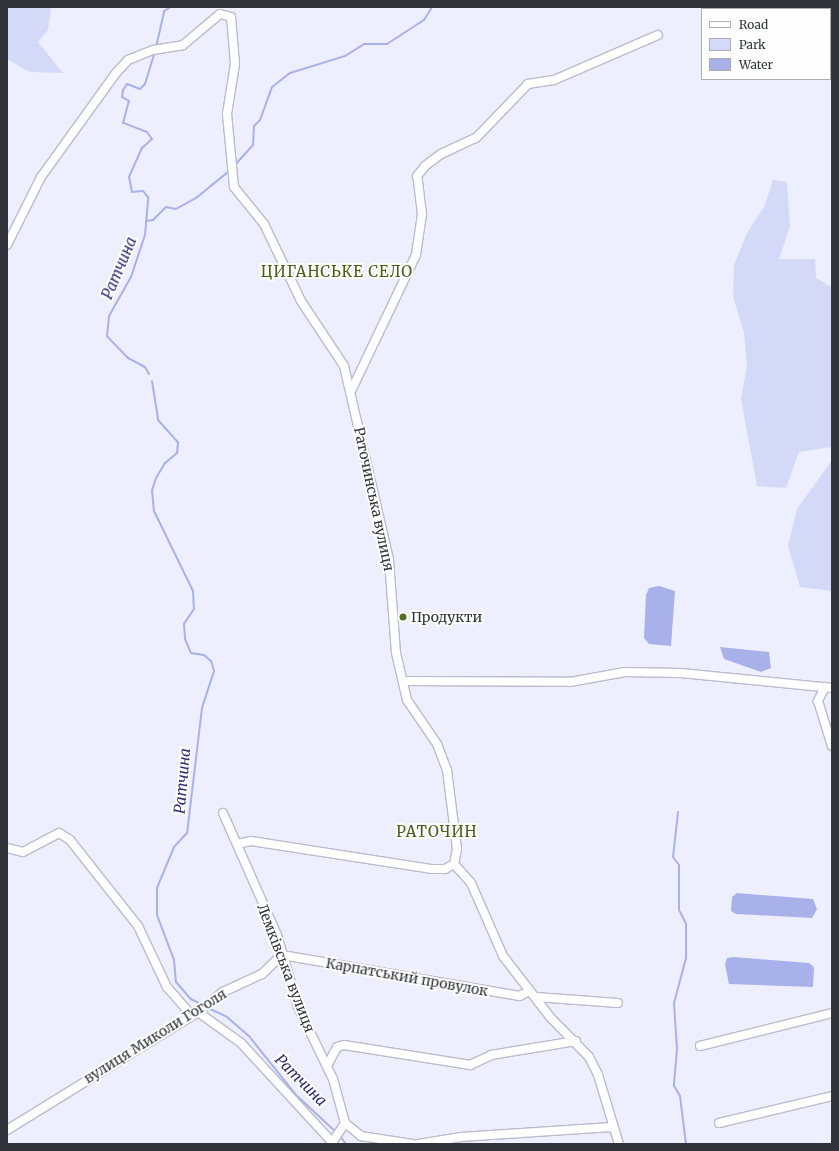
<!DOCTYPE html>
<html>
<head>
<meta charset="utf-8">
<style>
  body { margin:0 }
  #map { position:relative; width:839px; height:1151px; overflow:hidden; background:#edefff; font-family:Merriweather,serif }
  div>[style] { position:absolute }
  .green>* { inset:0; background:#d4d9f7 }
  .water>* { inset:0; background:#a9b1ea }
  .stream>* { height:2px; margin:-1px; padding:0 1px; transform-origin:1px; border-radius:1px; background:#a9b1ea }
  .roads { filter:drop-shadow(1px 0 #b9bccf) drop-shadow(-1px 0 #b9bccf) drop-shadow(0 1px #b9bccf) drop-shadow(0 -1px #b9bccf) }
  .minor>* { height:8px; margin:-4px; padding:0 4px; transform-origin:4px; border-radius:4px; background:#fff }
  .dots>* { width:11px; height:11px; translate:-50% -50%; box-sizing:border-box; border:2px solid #fefefe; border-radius:50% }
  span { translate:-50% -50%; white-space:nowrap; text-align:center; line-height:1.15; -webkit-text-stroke:4px #fefefe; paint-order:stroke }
  .street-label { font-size:14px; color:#32343b }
  .poi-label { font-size:14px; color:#32343b }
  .left { translate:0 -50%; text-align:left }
  .water-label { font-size:15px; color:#2c2d6e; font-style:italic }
  .neighbourhood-label { font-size:15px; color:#455f1a; letter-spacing:1px }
  .frame { position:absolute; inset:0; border:8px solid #32343b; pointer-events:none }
  .legend { position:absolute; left:701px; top:8px; width:130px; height:72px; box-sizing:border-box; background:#fefefe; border:1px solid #acadb0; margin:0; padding:5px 7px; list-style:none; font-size:12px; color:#32343b }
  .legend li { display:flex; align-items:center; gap:8px; height:20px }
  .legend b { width:20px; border:1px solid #acadb0 }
</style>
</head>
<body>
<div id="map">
  <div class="green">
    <i style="clip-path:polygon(7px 7px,51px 7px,48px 30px,38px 42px,63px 73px,30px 72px,7px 59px)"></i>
    <i style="clip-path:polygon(773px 180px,787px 182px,790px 227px,779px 259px,815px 259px,816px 278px,832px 287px,832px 447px,799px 452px,786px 488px,757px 486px,741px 399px,747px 366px,744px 333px,733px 296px,734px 265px,747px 233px,764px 207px)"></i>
    <i style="clip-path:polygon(832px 460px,832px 591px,800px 587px,788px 546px,797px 509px)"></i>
  </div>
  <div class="water">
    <i style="clip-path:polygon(659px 586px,675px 591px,671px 646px,649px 644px,644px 638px,646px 595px,649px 588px)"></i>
    <i style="clip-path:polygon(720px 647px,769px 652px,771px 668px,761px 672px,724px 659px)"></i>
    <i style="clip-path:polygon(737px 893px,813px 899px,817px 909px,812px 918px,736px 914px,731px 911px,732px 897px)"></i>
    <i style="clip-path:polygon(733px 957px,809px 963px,814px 967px,813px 987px,729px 984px,725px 964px,727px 958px)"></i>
  </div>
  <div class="stream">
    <i style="left:156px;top:47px;width:37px;rotate:-77deg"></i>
    <i style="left:164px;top:11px;width:8px;rotate:-30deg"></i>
    <i style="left:235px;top:165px;width:27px;rotate:-48deg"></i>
    <i style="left:253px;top:145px;width:19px;rotate:-87deg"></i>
    <i style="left:254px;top:126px;width:8px;rotate:-45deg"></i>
    <i style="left:260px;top:120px;width:35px;rotate:-70deg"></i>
    <i style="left:272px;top:87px;width:23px;rotate:-38deg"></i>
    <i style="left:290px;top:73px;width:58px;rotate:-17.2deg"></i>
    <i style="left:345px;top:56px;width:22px;rotate:-32deg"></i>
    <i style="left:364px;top:44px;width:23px"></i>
    <i style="left:387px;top:44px;width:44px;rotate:-33deg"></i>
    <i style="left:424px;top:20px;width:15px;rotate:-58deg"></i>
    <i style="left:146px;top:221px;width:7px;rotate:-8deg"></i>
    <i style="left:153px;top:220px;width:18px;rotate:-45deg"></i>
    <i style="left:166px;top:207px;width:10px;rotate:11deg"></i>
    <i style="left:176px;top:209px;width:23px;rotate:-29deg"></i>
    <i style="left:196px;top:198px;width:41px;rotate:-39.1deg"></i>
    <i style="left:149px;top:374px;width:8px;rotate:-120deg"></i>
    <i style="left:145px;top:367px;width:19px;rotate:-152deg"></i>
    <i style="left:128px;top:358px;width:30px;rotate:-134deg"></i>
    <i style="left:107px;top:336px;width:20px;rotate:-84deg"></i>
    <i style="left:109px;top:316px;width:45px;rotate:-60.6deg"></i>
    <i style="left:131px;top:277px;width:44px;rotate:-71.6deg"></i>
    <i style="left:145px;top:235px;width:38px;rotate:-85deg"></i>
    <i style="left:148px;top:197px;width:8px;rotate:-130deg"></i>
    <i style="left:143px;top:191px;width:11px;rotate:175deg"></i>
    <i style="left:132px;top:192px;width:15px;rotate:-101deg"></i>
    <i style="left:129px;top:177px;width:32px;rotate:-66deg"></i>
    <i style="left:142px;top:148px;width:13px;rotate:-42deg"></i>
    <i style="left:152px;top:139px;width:9px;rotate:-126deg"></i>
    <i style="left:147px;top:132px;width:26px;rotate:-159deg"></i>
    <i style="left:123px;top:123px;width:23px;rotate:-75deg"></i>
    <i style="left:129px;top:101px;width:8px;rotate:-150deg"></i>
    <i style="left:122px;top:97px;width:7px;rotate:-82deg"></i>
    <i style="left:123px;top:90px;width:7px;rotate:-56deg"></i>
    <i style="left:127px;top:84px;width:14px;rotate:21deg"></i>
    <i style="left:140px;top:89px;width:7px;rotate:-45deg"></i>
    <i style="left:145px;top:84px;width:34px;rotate:-73deg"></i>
    <i style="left:152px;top:381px;width:39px;rotate:81deg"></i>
    <i style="left:158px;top:420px;width:30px;rotate:48deg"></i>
    <i style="left:178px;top:442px;width:11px;rotate:95deg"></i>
    <i style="left:177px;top:453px;width:16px;rotate:140deg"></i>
    <i style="left:165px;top:463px;width:17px;rotate:121deg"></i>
    <i style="left:156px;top:478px;width:13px;rotate:108deg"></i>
    <i style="left:152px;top:490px;width:21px;rotate:85deg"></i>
    <i style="left:154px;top:511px;width:89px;rotate:64deg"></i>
    <i style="left:193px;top:591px;width:18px;rotate:87deg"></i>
    <i style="left:194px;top:609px;width:18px;rotate:124deg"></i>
    <i style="left:184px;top:624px;width:15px;rotate:86deg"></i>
    <i style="left:185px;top:639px;width:15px;rotate:67deg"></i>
    <i style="left:191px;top:653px;width:13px;rotate:9deg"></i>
    <i style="left:204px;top:655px;width:9px;rotate:41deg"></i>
    <i style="left:211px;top:661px;width:10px;rotate:73deg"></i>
    <i style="left:214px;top:671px;width:39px;rotate:108deg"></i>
    <i style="left:202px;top:708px;width:126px;rotate:96.8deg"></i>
    <i style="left:187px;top:833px;width:19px;rotate:133deg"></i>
    <i style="left:174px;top:847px;width:44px;rotate:112.5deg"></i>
    <i style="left:157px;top:888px;width:27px;rotate:90deg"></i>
    <i style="left:157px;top:915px;width:48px;rotate:69.3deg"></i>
    <i style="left:174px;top:960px;width:22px;rotate:85deg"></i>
    <i style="left:176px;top:982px;width:23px;rotate:49deg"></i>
    <i style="left:191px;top:999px;width:13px;rotate:27deg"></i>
    <i style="left:678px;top:812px;width:45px;rotate:96.3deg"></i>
    <i style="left:673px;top:857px;width:10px;rotate:53deg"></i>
    <i style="left:679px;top:865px;width:45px;rotate:90deg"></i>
    <i style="left:679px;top:910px;width:16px;rotate:63deg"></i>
    <i style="left:686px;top:924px;width:34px;rotate:90deg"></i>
    <i style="left:686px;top:958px;width:47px;rotate:104.9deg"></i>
    <i style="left:674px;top:1003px;width:46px;rotate:86.3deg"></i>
    <i style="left:677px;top:1049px;width:37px;rotate:95deg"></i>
    <i style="left:674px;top:1086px;width:12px;rotate:59deg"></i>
    <i style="left:680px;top:1096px;width:48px;rotate:82.9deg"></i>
    <i style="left:208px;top:1008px;width:21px;rotate:25deg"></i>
    <i style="left:227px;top:1017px;width:29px;rotate:41deg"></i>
    <i style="left:249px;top:1036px;width:75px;rotate:51.5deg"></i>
    <i style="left:296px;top:1095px;width:54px;rotate:42.8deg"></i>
    <i style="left:339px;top:1135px;width:11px;rotate:52deg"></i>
  </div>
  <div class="roads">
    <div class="minor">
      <i style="left:7px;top:245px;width:76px;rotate:-63.4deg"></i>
      <i style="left:41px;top:177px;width:128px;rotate:-54.2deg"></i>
      <i style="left:116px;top:73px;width:18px;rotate:-47deg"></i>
      <i style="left:128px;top:60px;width:27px;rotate:-22deg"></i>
      <i style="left:153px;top:50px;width:30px;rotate:-9deg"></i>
      <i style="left:183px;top:45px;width:48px;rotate:-40deg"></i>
      <i style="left:220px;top:14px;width:11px;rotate:15deg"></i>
      <i style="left:231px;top:17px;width:47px;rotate:85.1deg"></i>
      <i style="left:235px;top:64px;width:51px;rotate:99.1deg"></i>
      <i style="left:227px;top:114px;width:73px;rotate:84.5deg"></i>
      <i style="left:234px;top:187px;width:48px;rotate:51deg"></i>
      <i style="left:264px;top:224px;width:85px;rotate:64.3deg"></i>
      <i style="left:301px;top:301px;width:78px;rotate:56.5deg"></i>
      <i style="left:344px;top:366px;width:199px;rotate:76.9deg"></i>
      <i style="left:389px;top:560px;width:93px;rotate:85.7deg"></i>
      <i style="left:396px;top:653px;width:48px;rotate:76.8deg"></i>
      <i style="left:407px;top:700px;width:53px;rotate:55.7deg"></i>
      <i style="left:437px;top:744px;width:28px;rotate:69deg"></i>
      <i style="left:447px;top:770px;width:80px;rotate:82.8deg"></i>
      <i style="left:457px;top:849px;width:15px;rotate:101deg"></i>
      <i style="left:454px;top:864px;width:25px;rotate:48deg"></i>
      <i style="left:471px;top:883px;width:80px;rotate:66.3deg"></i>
      <i style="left:503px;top:956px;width:78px;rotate:52.3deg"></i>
      <i style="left:551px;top:1018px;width:54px;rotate:45.7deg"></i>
      <i style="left:589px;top:1057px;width:20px;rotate:63deg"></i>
      <i style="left:598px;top:1075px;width:72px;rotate:73.1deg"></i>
      <i style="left:352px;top:389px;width:148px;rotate:-64.5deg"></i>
      <i style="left:416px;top:255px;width:41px;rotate:-81.7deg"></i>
      <i style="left:422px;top:214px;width:38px;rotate:-97deg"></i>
      <i style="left:417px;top:176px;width:13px;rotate:-51deg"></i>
      <i style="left:425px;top:166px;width:20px;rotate:-37deg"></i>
      <i style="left:441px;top:154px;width:38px;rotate:-25deg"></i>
      <i style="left:476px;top:138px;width:75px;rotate:-46.1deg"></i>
      <i style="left:528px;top:84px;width:26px;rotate:-9deg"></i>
      <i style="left:554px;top:80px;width:113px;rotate:-23.4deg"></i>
      <i style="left:403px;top:681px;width:167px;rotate:0.3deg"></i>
      <i style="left:570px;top:682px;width:56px;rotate:-10.3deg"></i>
      <i style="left:625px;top:672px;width:56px;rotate:1deg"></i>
      <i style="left:681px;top:673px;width:152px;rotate:5.7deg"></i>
      <i style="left:825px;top:687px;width:16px;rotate:117deg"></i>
      <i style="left:818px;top:701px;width:47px;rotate:72.7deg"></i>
      <i style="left:223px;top:813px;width:133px;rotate:66.1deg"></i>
      <i style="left:277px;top:935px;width:75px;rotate:73.7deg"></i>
      <i style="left:298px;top:1007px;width:80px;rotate:64.1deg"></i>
      <i style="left:333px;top:1079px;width:46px;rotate:74.7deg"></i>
      <i style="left:345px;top:1123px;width:21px;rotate:39deg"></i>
      <i style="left:361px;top:1136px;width:52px;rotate:8.9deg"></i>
      <i style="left:237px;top:844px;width:14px;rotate:-12deg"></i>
      <i style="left:251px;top:841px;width:182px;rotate:8.8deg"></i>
      <i style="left:431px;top:869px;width:14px"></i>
      <i style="left:445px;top:869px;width:10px;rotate:-29deg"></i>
      <i style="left:7px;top:848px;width:16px;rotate:14deg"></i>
      <i style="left:23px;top:852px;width:41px;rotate:-27.8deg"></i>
      <i style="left:59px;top:833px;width:13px;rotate:32deg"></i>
      <i style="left:70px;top:840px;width:110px;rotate:51.7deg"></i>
      <i style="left:138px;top:926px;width:68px;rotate:64.6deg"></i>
      <i style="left:167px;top:987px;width:37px;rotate:49deg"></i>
      <i style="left:536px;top:997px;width:82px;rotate:4.2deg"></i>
      <i style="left:198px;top:1012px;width:53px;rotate:35.8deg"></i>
      <i style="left:241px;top:1043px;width:137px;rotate:47.4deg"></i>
      <i style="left:700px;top:1046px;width:136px;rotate:-14deg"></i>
      <i style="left:327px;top:1066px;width:21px;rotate:-62deg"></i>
      <i style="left:337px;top:1047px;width:7px;rotate:-16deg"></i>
      <i style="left:344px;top:1045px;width:128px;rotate:9deg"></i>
      <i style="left:470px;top:1065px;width:23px;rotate:-25deg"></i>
      <i style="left:491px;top:1055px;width:86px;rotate:-9.4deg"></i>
      <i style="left:719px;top:1123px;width:116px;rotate:-13.4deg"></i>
      <i style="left:7px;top:1130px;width:225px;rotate:-31.7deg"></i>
      <i style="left:198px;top:1012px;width:32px;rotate:-39deg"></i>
      <i style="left:223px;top:992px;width:43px;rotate:-24.8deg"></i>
      <i style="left:262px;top:974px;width:28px;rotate:-44deg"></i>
      <i style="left:282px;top:955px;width:241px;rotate:9.8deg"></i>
      <i style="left:519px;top:996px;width:12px;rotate:-24deg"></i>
      <i style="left:333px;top:1141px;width:22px;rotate:-56deg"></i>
      <i style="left:418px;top:1144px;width:44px;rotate:-9.2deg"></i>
      <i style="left:461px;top:1137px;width:151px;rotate:-3.8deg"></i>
    </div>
  </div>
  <div class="dots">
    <i style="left:403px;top:617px;background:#537025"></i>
  </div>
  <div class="street-label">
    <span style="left:374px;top:499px;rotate:78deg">Раточинська вулиця</span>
    <span style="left:286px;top:968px;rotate:69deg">Лемківська вулиця</span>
    <span style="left:407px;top:977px;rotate:10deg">Карпатський провулок</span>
    <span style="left:155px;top:1036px;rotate:-32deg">вулиця Миколи Гоголя</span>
  </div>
  <div class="poi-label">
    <span class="left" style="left:411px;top:617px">Продукти</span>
  </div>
  <div class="water-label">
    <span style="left:119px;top:268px;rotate:-67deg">Ратчина</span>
    <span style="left:182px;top:781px;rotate:-85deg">Ратчина</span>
    <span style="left:301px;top:1080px;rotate:45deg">Ратчина</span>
  </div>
  <div class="neighbourhood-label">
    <span style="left:337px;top:272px">ЦИГАНСЬКЕ СЕЛО</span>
    <span style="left:437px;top:832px">РАТОЧИН</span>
  </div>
  <div class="frame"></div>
  <ul class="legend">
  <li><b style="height:5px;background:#fff"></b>Road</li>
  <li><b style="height:11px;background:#d4d9f7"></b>Park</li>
  <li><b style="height:11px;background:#a9b1ea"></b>Water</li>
  </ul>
</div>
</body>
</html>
